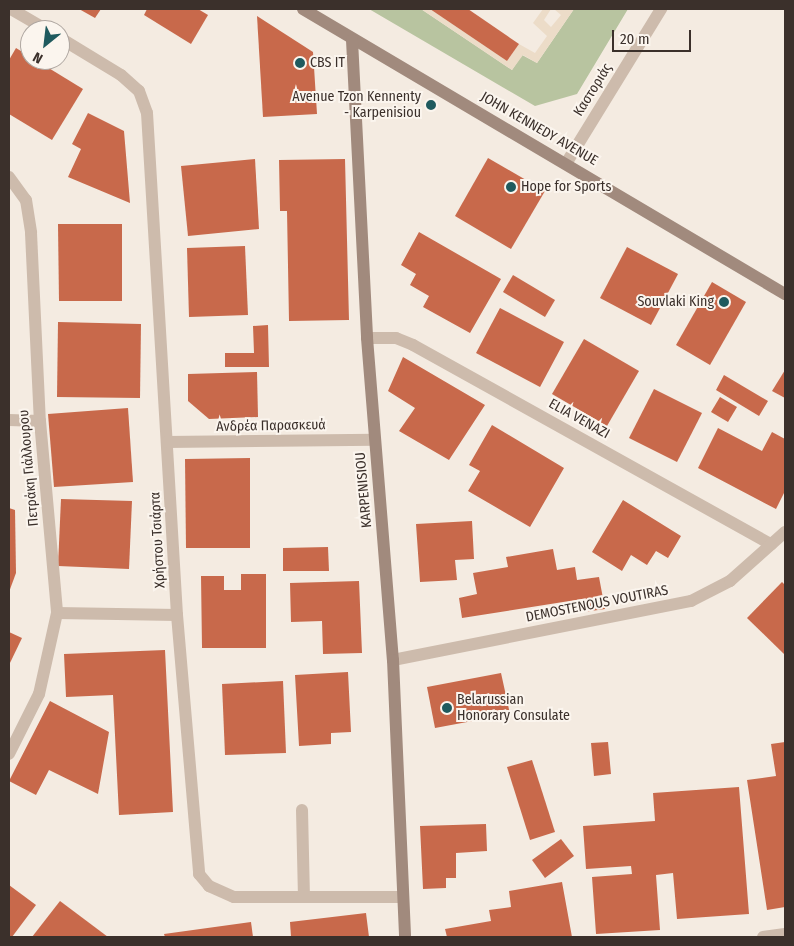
<!DOCTYPE html>
<html>
<head>
<meta charset="utf-8">
<style>
  body { margin:0 }
  #map { position:relative; width:794px; height:946px; overflow:hidden; background:#f4ebe1; font-family:"Fira Sans Condensed",sans-serif }
  div>[style] { position:absolute }
  .green>* { inset:0; background:#b8c4a0 }
  .plaza>* { inset:0; background:#ecdcc8 }
  .building>* { inset:0; background:#c8694b }
  .lane>* { height:12px; margin:-6px; padding:0 6px; transform-origin:6px; border-radius:6px; background:#cdbbac }
  .street>* { height:12px; margin:-6px; padding:0 6px; transform-origin:6px; border-radius:6px; background:#cdbbac }
  .secondary>* { height:12px; margin:-6px; padding:0 6px; transform-origin:6px; border-radius:6px; background:#a18a7d }
  .dots>* { width:14px; height:14px; translate:-50% -50%; box-sizing:border-box; border:2px solid #fbf5ee; border-radius:50% }
  span { translate:-50% -50%; white-space:nowrap; text-align:center; line-height:1.15; -webkit-text-stroke:4px #fbf5ee; paint-order:stroke }
  .poi-label { font-size:14px; color:#3b302b }
  .left { translate:0 -50%; text-align:left }
  .right { translate:-100% -50%; text-align:right }
  .street-label { font-size:14px; color:#3b302b }
  .frame { position:absolute; inset:0; border:10px solid #3b302b; pointer-events:none }
  .north { position:absolute; left:20px; top:20px; width:50px; height:50px; box-sizing:border-box; background:#fbf5ee; border:1px solid #aea6a0; border-radius:50%; rotate:209deg; font-size:14px; font-weight:700; line-height:20px; text-align:center; color:#3b302b }
  .north::after { content:''; display:block; margin:auto; width:18px; height:22px; background:#1f5a5e; clip-path:polygon(50% 0,100% 100%,50% 72%,0 100%) }
  .scale { position:absolute; left:612px; top:30px; width:79px; height:22px; box-sizing:border-box; border:2px solid #3b302b; border-top:0; padding-left:6px; font-size:15px; line-height:18px; white-space:nowrap; color:#3b302b; -webkit-text-stroke:4px #fbf5ee; paint-order:stroke }
</style>
</head>
<body>
<div id="map">
  <div class="green">
    <i style="clip-path:polygon(369px 9px,421px 9px,512px 70px,522px 55px,537px 63px,574px 9px,628px 9px,577px 94px,535px 106px)"></i>
  </div>
  <div class="plaza">
    <i style="clip-path:polygon(421px 9px,430px 9px,507px 61px,519px 44px,535px 53px,547px 36px,533px 23px,543px 9px,551px 9px,544px 20px,551px 27px,561px 15px,554px 9px,574px 9px,537px 63px,523px 55px,512px 70px)"></i>
  </div>
  <div class="building">
    <i style="clip-path:polygon(79px 9px,101px 9px,95px 18px)"></i>
    <i style="clip-path:polygon(147px 9px,198px 9px,208px 15px,191px 44px,144px 15px)"></i>
    <i style="clip-path:polygon(430px 9px,468px 9px,519px 44px,507px 61px)"></i>
    <i style="clip-path:polygon(257px 16px,313px 52px,317px 114px,263px 117px)"></i>
    <i style="clip-path:polygon(16px 48px,83px 89px,52px 140px,9px 114px,9px 60px)"></i>
    <i style="clip-path:polygon(88px 113px,124px 131px,130px 203px,68px 177px,81px 149px,72px 144px)"></i>
    <i style="clip-path:polygon(488px 158px,545px 191px,511px 249px,455px 216px)"></i>
    <i style="clip-path:polygon(255px 159px,259px 229px,188px 236px,181px 166px)"></i>
    <i style="clip-path:polygon(345px 159px,349px 320px,289px 321px,287px 211px,280px 211px,279px 160px)"></i>
    <i style="clip-path:polygon(58px 224px,122px 224px,122px 301px,59px 301px)"></i>
    <i style="clip-path:polygon(419px 232px,501px 279px,470px 333px,423px 307px,429px 296px,410px 285px,416px 274px,401px 265px)"></i>
    <i style="clip-path:polygon(245px 246px,248px 315px,189px 317px,187px 248px)"></i>
    <i style="clip-path:polygon(627px 247px,678px 274px,651px 325px,600px 298px)"></i>
    <i style="clip-path:polygon(513px 275px,555px 300px,545px 317px,503px 292px)"></i>
    <i style="clip-path:polygon(712px 282px,746px 302px,710px 365px,676px 345px)"></i>
    <i style="clip-path:polygon(500px 308px,564px 342px,540px 387px,476px 353px)"></i>
    <i style="clip-path:polygon(58px 322px,141px 324px,140px 398px,57px 397px)"></i>
    <i style="clip-path:polygon(268px 325px,269px 367px,225px 367px,225px 353px,254px 353px,253px 326px)"></i>
    <i style="clip-path:polygon(584px 339px,639px 371px,607px 426px,552px 394px)"></i>
    <i style="clip-path:polygon(403px 357px,485px 405px,449px 460px,399px 431px,415px 408px,388px 391px)"></i>
    <i style="clip-path:polygon(785px 370px,785px 398px,772px 391px)"></i>
    <i style="clip-path:polygon(257px 372px,258px 417px,209px 419px,188px 401px,188px 374px)"></i>
    <i style="clip-path:polygon(724px 375px,768px 401px,759px 416px,716px 390px)"></i>
    <i style="clip-path:polygon(654px 389px,702px 413px,677px 462px,629px 438px)"></i>
    <i style="clip-path:polygon(720px 397px,737px 407px,728px 422px,711px 412px)"></i>
    <i style="clip-path:polygon(128px 408px,133px 482px,54px 487px,48px 414px)"></i>
    <i style="clip-path:polygon(492px 425px,564px 468px,530px 527px,468px 491px,480px 471px,469px 465px)"></i>
    <i style="clip-path:polygon(718px 428px,762px 451px,772px 432px,785px 439px,785px 491px,776px 509px,698px 468px)"></i>
    <i style="clip-path:polygon(250px 458px,250px 548px,186px 548px,185px 459px)"></i>
    <i style="clip-path:polygon(61px 499px,132px 501px,129px 569px,58px 566px)"></i>
    <i style="clip-path:polygon(623px 500px,681px 536px,668px 558px,656px 551px,647px 565px,631px 555px,622px 571px,592px 552px)"></i>
    <i style="clip-path:polygon(9px 508px,15px 510px,16px 573px,9px 592px)"></i>
    <i style="clip-path:polygon(472px 521px,474px 559px,455px 560px,457px 580px,420px 582px,416px 524px)"></i>
    <i style="clip-path:polygon(328px 547px,329px 571px,283px 571px,283px 548px)"></i>
    <i style="clip-path:polygon(553px 549px,557px 570px,575px 567px,577px 580px,599px 577px,605px 609px,584px 612px,582px 599px,462px 618px,459px 598px,477px 594px,473px 573px,508px 567px,506px 557px)"></i>
    <i style="clip-path:polygon(241px 574px,266px 574px,266px 648px,202px 648px,201px 576px,224px 576px,224px 590px,241px 590px)"></i>
    <i style="clip-path:polygon(359px 581px,362px 653px,323px 654px,322px 621px,291px 622px,290px 583px)"></i>
    <i style="clip-path:polygon(782px 582px,785px 585px,785px 655px,747px 618px)"></i>
    <i style="clip-path:polygon(9px 632px,22px 638px,9px 665px)"></i>
    <i style="clip-path:polygon(165px 650px,173px 812px,119px 815px,113px 695px,66px 697px,64px 654px)"></i>
    <i style="clip-path:polygon(348px 672px,351px 732px,331px 733px,331px 744px,299px 746px,295px 675px)"></i>
    <i style="clip-path:polygon(501px 673px,510px 714px,435px 728px,427px 687px)"></i>
    <i style="clip-path:polygon(283px 681px,286px 753px,225px 755px,222px 684px)"></i>
    <i style="clip-path:polygon(50px 701px,109px 732px,98px 794px,49px 770px,36px 795px,9px 781px)"></i>
    <i style="clip-path:polygon(608px 742px,611px 774px,594px 776px,591px 743px)"></i>
    <i style="clip-path:polygon(785px 742px,785px 907px,767px 910px,747px 780px,776px 776px,771px 744px)"></i>
    <i style="clip-path:polygon(532px 760px,555px 832px,530px 840px,507px 767px)"></i>
    <i style="clip-path:polygon(739px 787px,749px 914px,677px 919px,673px 873px,656px 875px,660px 930px,596px 934px,592px 877px,632px 874px,631px 866px,586px 869px,583px 826px,655px 821px,653px 793px)"></i>
    <i style="clip-path:polygon(486px 824px,487px 851px,456px 853px,456px 878px,446px 878px,446px 888px,423px 889px,420px 826px)"></i>
    <i style="clip-path:polygon(561px 839px,574px 856px,545px 878px,532px 860px)"></i>
    <i style="clip-path:polygon(562px 882px,572px 937px,447px 937px,445px 929px,491px 921px,489px 910px,511px 907px,509px 891px)"></i>
    <i style="clip-path:polygon(9px 885px,36px 905px,12px 937px,9px 937px)"></i>
    <i style="clip-path:polygon(60px 901px,108px 937px,32px 937px)"></i>
    <i style="clip-path:polygon(366px 913px,369px 937px,291px 937px,290px 922px)"></i>
    <i style="clip-path:polygon(251px 922px,253px 937px,165px 937px,164px 934px)"></i>
  </div>
  <div class="lane">
    <i style="left:302px;top:810px;width:87px;rotate:88.7deg"></i>
  </div>
  <div class="street">
    <i style="left:11px;top:9px;width:42px;rotate:30.3deg"></i>
    <i style="left:60px;top:38px;width:71px;rotate:31.2deg"></i>
    <i style="left:121px;top:75px;width:24px;rotate:42deg"></i>
    <i style="left:139px;top:91px;width:23px;rotate:70deg"></i>
    <i style="left:147px;top:113px;width:503px;rotate:86.58deg"></i>
    <i style="left:177px;top:615px;width:260px;rotate:85.1deg"></i>
    <i style="left:199px;top:874px;width:16px;rotate:50deg"></i>
    <i style="left:209px;top:886px;width:27px;rotate:24deg"></i>
    <i style="left:234px;top:897px;width:168px"></i>
    <i style="left:567px;top:162px;width:180px;rotate:-58.4deg"></i>
    <i style="left:9px;top:177px;width:29px;rotate:54deg"></i>
    <i style="left:26px;top:200px;width:33px;rotate:81deg"></i>
    <i style="left:31px;top:233px;width:188px;rotate:87.3deg"></i>
    <i style="left:40px;top:421px;width:193px;rotate:84.9deg"></i>
    <i style="left:57px;top:613px;width:83px;rotate:102.5deg"></i>
    <i style="left:39px;top:694px;width:67px;rotate:116.6deg"></i>
    <i style="left:367px;top:338px;width:29px"></i>
    <i style="left:396px;top:338px;width:18px;rotate:22deg"></i>
    <i style="left:413px;top:345px;width:410px;rotate:29.1deg"></i>
    <i style="left:9px;top:420px;width:31px;rotate:2deg"></i>
    <i style="left:167px;top:442px;width:208px;rotate:-0.6deg"></i>
    <i style="left:57px;top:613px;width:120px;rotate:1deg"></i>
    <i style="left:393px;top:660px;width:304px;rotate:-11.2deg"></i>
    <i style="left:691px;top:601px;width:44px;rotate:-27.1deg"></i>
    <i style="left:730px;top:581px;width:74px;rotate:-41.7deg"></i>
    <i style="left:763px;top:937px;width:22px;rotate:-8deg"></i>
  </div>
  <div class="secondary">
    <i style="left:303px;top:9px;width:560px;rotate:30.6deg"></i>
    <i style="left:352px;top:40px;width:298px;rotate:87.1deg"></i>
    <i style="left:367px;top:338px;width:323px;rotate:85.4deg"></i>
    <i style="left:393px;top:660px;width:277px;rotate:87.5deg"></i>
  </div>
  <div class="dots">
    <i style="left:300px;top:63px;background:#1f5a5e"></i>
    <i style="left:431px;top:105px;background:#1f5a5e"></i>
    <i style="left:511px;top:187px;background:#1f5a5e"></i>
    <i style="left:724px;top:302px;background:#1f5a5e"></i>
    <i style="left:447px;top:708px;background:#1f5a5e"></i>
  </div>
  <div class="poi-label">
    <span class="left" style="left:310px;top:63px">CBS IT</span>
    <span class="right" style="left:421px;top:105px">Avenue Tzon Kennenty<br>- Karpenisiou</span>
    <span class="left" style="left:521px;top:187px">Hope for Sports</span>
    <span class="right" style="left:714px;top:302px">Souvlaki King</span>
    <span class="left" style="left:457px;top:708px">Belarussian<br>Honorary Consulate</span>
  </div>
  <div class="street-label">
    <span style="left:593px;top:90px;rotate:-58deg">Καστοριάς</span>
    <span style="left:539px;top:129px;rotate:30deg">JOHN KENNEDY AVENUE</span>
    <span style="left:579px;top:419px;rotate:29deg">ELIA VENAZI</span>
    <span style="left:271px;top:426px;rotate:-1deg">Ανδρέα Παρασκευά</span>
    <span style="left:29px;top:468px;rotate:-95deg">Πετράκη Γιάλλουρου</span>
    <span style="left:364px;top:490px;rotate:-95deg">KARPENISIOU</span>
    <span style="left:158px;top:540px;rotate:-93deg">Χρήστου Τσιάρτα</span>
    <span style="left:597px;top:604px;rotate:-11deg">DEMOSTENOUS VOUTIRAS</span>
  </div>
  <div class="frame"></div>
  <div class="north">N</div>
  <div class="scale">20 m</div>
</div>
</body>
</html>
